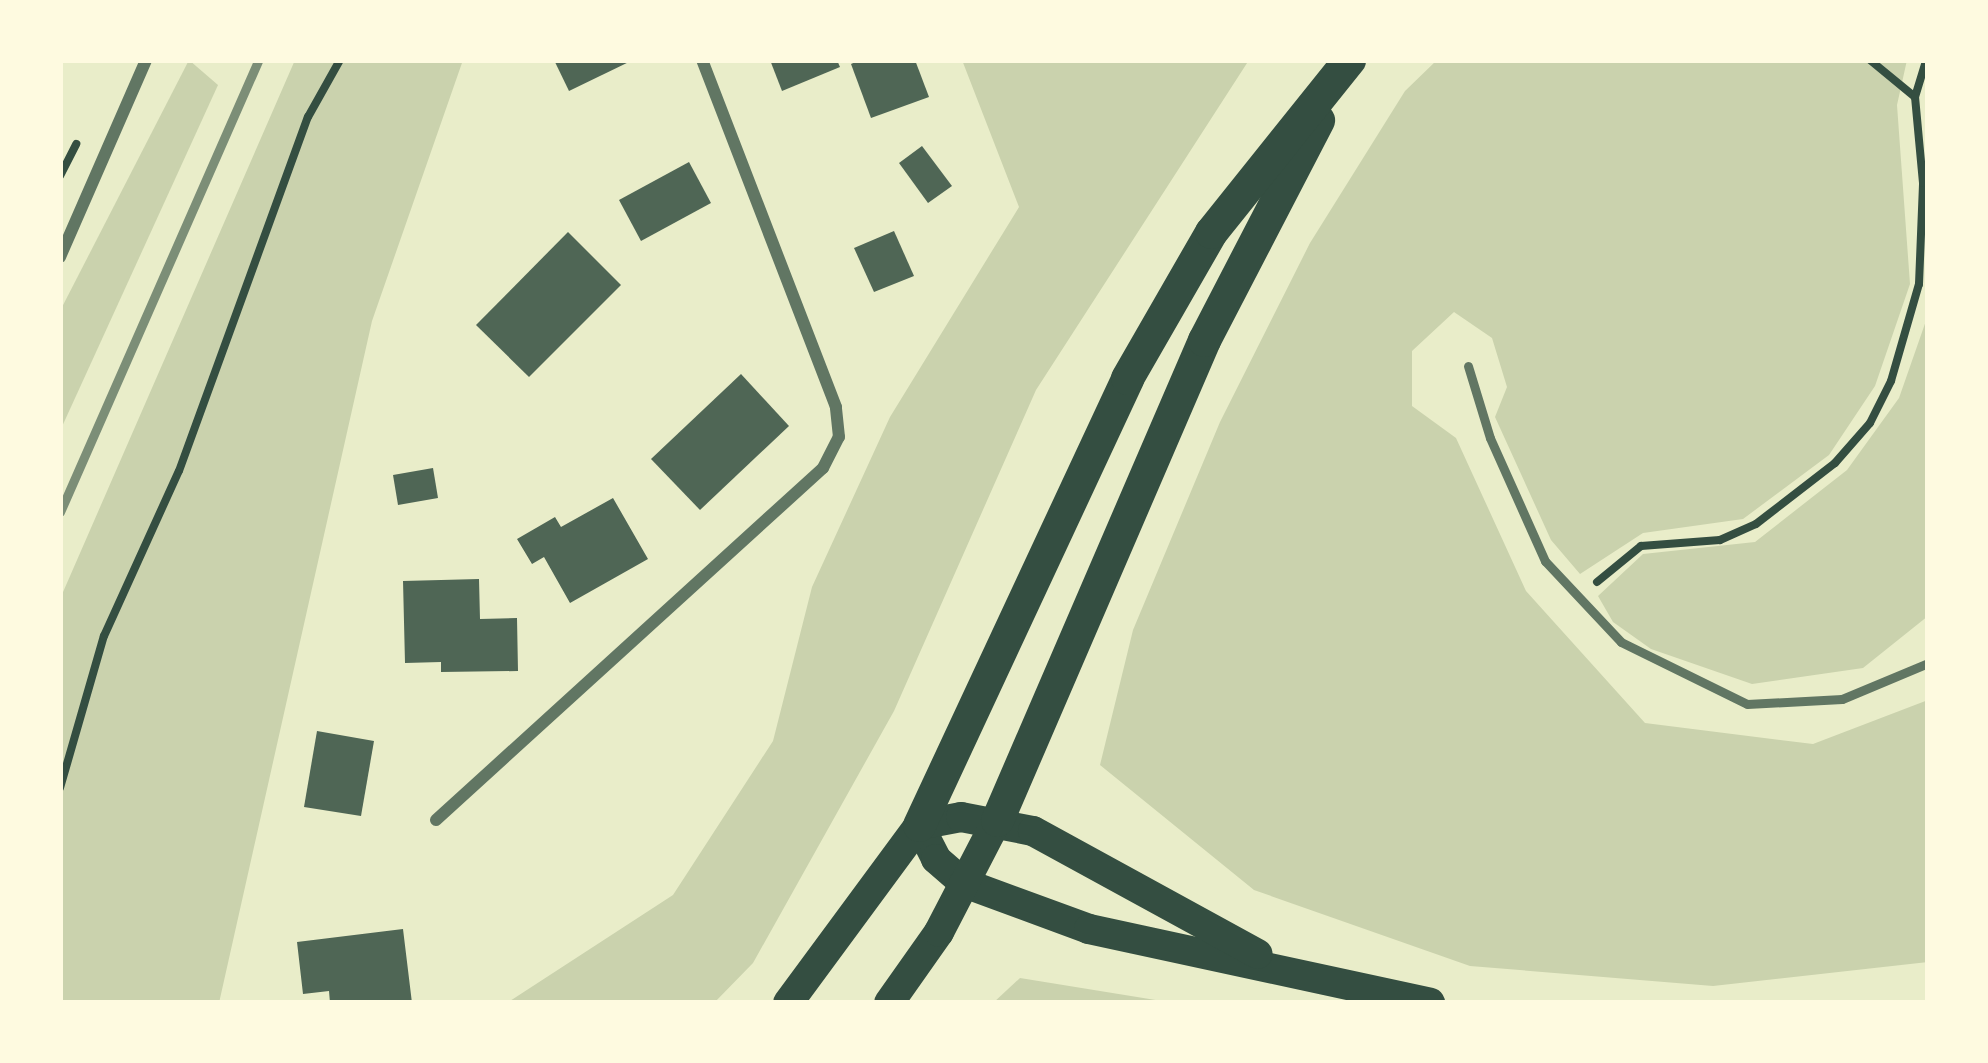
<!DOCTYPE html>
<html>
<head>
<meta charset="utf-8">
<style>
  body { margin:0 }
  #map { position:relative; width:1988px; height:1063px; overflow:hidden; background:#e9edc9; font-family:Commissioner,sans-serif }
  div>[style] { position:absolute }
  .green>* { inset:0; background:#cad2ad }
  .building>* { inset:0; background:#4f6655 }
  .path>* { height:8px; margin:-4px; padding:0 4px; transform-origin:4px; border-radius:4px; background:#344e41 }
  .service>* { height:9px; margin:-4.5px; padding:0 4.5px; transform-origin:4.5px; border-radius:4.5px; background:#617663 }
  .minor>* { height:12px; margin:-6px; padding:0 6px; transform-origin:6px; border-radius:6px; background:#617663 }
  .primary>* { height:30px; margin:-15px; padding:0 15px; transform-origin:15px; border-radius:15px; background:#344e41 }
  .trunk>* { height:33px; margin:-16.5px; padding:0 16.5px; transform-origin:16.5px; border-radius:16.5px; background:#344e41 }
  .rail>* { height:9px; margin:-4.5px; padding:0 4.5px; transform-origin:4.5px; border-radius:4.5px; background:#7c8e77 }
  span { translate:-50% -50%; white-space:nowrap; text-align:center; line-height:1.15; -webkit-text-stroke:12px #fefae0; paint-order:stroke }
  .frame { position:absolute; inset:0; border:63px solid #fefae0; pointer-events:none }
</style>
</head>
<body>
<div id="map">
  <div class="green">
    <i style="clip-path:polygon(189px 60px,218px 85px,60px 431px,60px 311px)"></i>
    <i style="clip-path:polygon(295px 60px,463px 60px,372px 321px,219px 1003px,60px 1003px,60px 599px)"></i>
    <i style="clip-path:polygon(962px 60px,1249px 60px,1036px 390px,894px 711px,753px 963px,714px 1003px,507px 1003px,673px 895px,773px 741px,812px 587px,890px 417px,1019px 207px)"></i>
    <i style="clip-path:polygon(1437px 60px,1907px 60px,1897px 105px,1910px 284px,1875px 386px,1829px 455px,1743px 519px,1643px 533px,1580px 574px,1551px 540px,1495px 417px,1507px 387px,1492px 338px,1454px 312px,1412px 351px,1412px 406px,1456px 438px,1526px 591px,1645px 723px,1813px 744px,1928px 700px,1928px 962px,1713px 986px,1470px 966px,1254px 890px,1100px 765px,1133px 630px,1220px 422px,1310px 243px,1405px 91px)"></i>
    <i style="clip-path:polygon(1928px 315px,1928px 616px,1863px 668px,1752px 684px,1651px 649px,1613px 622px,1598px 596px,1643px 554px,1755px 542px,1847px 470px,1899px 398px)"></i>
    <i style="clip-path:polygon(1020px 978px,1174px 1003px,993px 1003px)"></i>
  </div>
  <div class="building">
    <i style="clip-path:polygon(554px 60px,633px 60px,569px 91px)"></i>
    <i style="clip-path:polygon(770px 60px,837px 60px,840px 67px,782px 91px)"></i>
    <i style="clip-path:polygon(860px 60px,915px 60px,929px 97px,871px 118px,851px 64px)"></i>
    <i style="clip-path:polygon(922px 146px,952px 186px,928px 203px,899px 163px)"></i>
    <i style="clip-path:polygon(689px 162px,711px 203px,641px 241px,619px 200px)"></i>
    <i style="clip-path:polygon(894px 231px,914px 276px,874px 292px,854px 248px)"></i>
    <i style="clip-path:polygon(568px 232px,621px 285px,529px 377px,476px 325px)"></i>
    <i style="clip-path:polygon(741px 374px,789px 426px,700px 510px,651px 459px)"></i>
    <i style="clip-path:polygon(433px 468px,438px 498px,398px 505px,393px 475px)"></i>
    <i style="clip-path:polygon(613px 498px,648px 559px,570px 603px,544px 557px,532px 564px,517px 539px,555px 517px,561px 527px)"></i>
    <i style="clip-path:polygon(479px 579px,480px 619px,517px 618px,518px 671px,441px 672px,441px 662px,405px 663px,403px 581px)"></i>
    <i style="clip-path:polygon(317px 731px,374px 741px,361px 816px,304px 807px)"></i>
    <i style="clip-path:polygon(403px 929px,412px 1003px,330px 1003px,329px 991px,303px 994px,297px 942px)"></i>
  </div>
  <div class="path">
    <i style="left:1870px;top:60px;width:58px;rotate:39.4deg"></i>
    <i style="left:60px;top:176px;width:36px;rotate:-63deg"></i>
    <i style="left:1597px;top:582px;width:57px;rotate:-39.3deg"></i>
    <i style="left:1641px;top:546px;width:79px;rotate:-4.3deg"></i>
    <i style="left:1720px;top:540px;width:39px;rotate:-24deg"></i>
    <i style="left:1756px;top:524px;width:100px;rotate:-37.7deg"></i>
    <i style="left:1835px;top:463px;width:53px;rotate:-48.8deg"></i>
    <i style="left:1870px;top:423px;width:47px;rotate:-63.4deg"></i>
    <i style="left:1891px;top:381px;width:101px;rotate:-73.9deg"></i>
    <i style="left:1919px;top:284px;width:101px;rotate:-87.7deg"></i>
    <i style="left:1923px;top:183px;width:86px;rotate:-95.3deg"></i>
    <i style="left:1915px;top:97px;width:39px;rotate:-73deg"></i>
    <i style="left:60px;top:788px;width:158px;rotate:-73.9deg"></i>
    <i style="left:104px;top:636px;width:181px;rotate:-65.6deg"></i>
    <i style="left:179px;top:471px;width:377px;rotate:-70deg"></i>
    <i style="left:308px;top:117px;width:65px;rotate:-60.7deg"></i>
  </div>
  <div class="service">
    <i style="left:1468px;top:366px;width:75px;rotate:73deg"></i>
    <i style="left:1490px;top:438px;width:135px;rotate:65.9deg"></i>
    <i style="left:1545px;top:561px;width:111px;rotate:46.8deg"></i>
    <i style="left:1621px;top:642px;width:140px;rotate:26.2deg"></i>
    <i style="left:1747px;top:704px;width:95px;rotate:-3deg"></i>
    <i style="left:1842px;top:699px;width:93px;rotate:-22.7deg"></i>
  </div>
  <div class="minor">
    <i style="left:60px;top:257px;width:215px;rotate:-66.4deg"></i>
    <i style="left:436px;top:820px;width:523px;rotate:-42.29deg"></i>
    <i style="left:823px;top:468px;width:35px;rotate:-63deg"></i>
    <i style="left:839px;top:437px;width:30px;rotate:-96deg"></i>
    <i style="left:836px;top:407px;width:372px;rotate:-111.1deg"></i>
  </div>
  <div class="primary">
    <i style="left:919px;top:825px;width:38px;rotate:63deg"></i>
    <i style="left:936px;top:859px;width:37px;rotate:41deg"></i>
    <i style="left:964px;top:883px;width:133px;rotate:20.2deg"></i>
    <i style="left:1089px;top:929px;width:349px;rotate:12.2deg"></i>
    <i style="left:919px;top:825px;width:43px;rotate:-10.8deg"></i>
    <i style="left:961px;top:817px;width:73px;rotate:11deg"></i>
    <i style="left:1033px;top:831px;width:256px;rotate:28.7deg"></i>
    <i style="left:788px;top:1003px;width:221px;rotate:-53.6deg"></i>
    <i style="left:889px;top:1003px;width:87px;rotate:-54.8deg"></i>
    <i style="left:939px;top:932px;width:126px;rotate:-62.6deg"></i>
  </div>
  <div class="trunk">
    <i style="left:997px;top:820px;width:523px;rotate:-66.67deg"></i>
    <i style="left:1204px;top:340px;width:248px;rotate:-62.6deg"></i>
    <i style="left:919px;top:825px;width:493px;rotate:-65deg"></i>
    <i style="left:1127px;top:378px;width:168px;rotate:-60.1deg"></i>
    <i style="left:1211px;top:232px;width:221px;rotate:-51.3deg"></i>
  </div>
  <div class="rail">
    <i style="left:60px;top:512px;width:493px;rotate:-66.3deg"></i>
  </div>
  <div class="frame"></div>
</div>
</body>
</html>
